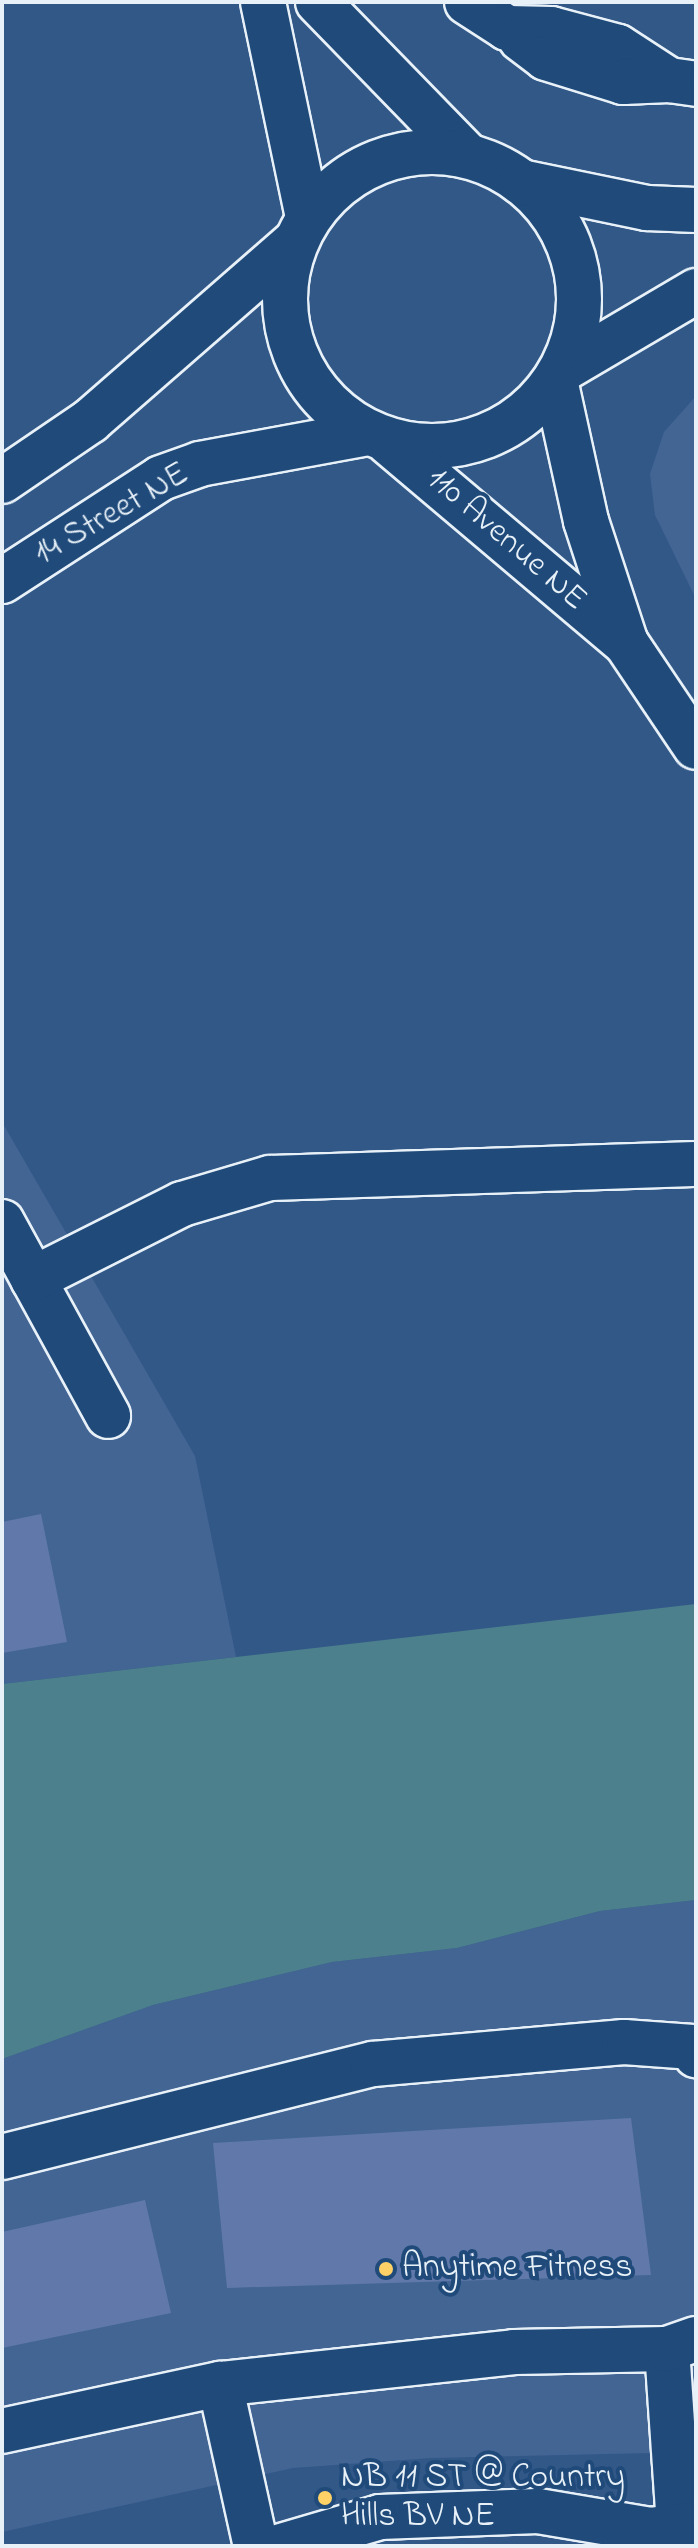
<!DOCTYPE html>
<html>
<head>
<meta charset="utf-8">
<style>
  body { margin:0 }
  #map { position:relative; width:698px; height:2548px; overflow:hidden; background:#325888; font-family:"Indie Flower",sans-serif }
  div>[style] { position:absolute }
  .built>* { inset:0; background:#436594 }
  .green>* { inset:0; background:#4c808d }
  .building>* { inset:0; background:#6079aa }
  .roads { filter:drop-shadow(2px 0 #e8f1f8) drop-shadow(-2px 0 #e8f1f8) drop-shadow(0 2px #e8f1f8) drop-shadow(0 -2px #e8f1f8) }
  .minor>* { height:44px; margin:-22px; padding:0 22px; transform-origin:22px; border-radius:22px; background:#1f4a7a }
  .minor>.ring { margin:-22px; padding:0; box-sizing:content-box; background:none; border:44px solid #1f4a7a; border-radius:50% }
  .dots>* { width:22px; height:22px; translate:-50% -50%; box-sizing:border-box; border:4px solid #1f4a7a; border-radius:50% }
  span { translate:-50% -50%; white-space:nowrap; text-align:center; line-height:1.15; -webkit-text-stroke:8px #1f4a7a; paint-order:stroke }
  .street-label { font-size:34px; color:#e8f1f8 }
  .poi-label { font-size:34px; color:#e8f1f8 }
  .left { translate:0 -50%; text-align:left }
  .frame { position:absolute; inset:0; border:4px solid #e8f1f8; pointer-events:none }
</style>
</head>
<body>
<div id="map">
  <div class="built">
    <i style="clip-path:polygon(696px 396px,696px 599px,655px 515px,650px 474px,664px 432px)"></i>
    <i style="clip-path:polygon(2px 1122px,195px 1456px,236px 1657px,2px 1684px)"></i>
    <i style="clip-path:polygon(696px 1900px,696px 2452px,431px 2458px,293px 2468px,2px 2532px,2px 2059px,153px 2005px,332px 1962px,457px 1948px,600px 1911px)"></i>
  </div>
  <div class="green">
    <i style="clip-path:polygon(696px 1604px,696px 1900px,600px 1911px,457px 1948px,332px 1962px,153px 2005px,2px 2059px,2px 1684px)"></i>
  </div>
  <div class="building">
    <i style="clip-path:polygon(41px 1514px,67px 1642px,2px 1653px,2px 1522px)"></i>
    <i style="clip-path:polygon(631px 2118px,651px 2275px,227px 2288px,213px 2143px)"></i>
    <i style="clip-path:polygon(145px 2200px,171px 2313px,2px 2348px,2px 2232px)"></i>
  </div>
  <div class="roads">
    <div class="minor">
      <i style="left:263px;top:2px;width:220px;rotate:78.2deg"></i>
      <i style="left:318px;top:2px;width:214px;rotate:45.8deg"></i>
      <i style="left:467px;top:2px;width:48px;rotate:33deg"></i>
      <i style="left:507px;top:28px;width:44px;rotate:1.3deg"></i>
      <i style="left:551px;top:29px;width:69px;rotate:15deg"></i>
      <i style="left:618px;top:47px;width:61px;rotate:32.9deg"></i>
      <i style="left:669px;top:80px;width:27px;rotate:8deg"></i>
      <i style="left:521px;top:39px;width:31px;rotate:37deg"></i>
      <i style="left:546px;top:58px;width:81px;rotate:17.3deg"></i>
      <i style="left:623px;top:82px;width:46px;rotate:-2.5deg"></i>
      <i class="ring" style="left:285px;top:152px;width:250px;height:250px"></i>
      <i style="left:521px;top:182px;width:129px;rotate:11.7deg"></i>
      <i style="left:647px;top:208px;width:49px;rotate:2.3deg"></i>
      <i style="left:562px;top:370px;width:156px;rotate:-30.5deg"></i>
      <i style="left:555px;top:380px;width:144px;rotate:77.6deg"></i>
      <i style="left:586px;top:521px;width:125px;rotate:71.9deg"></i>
      <i style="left:388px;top:442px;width:312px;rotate:40.2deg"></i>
      <i style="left:626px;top:643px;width:125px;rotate:56.1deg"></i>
      <i style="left:2px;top:481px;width:107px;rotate:-34.3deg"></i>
      <i style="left:90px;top:421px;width:271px;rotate:-41.1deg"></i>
      <i style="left:2px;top:581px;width:189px;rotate:-32.9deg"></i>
      <i style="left:161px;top:478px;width:41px;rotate:-19.7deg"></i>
      <i style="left:200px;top:464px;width:172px;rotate:-10.4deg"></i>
      <i style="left:2px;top:1222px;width:221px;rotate:61.3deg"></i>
      <i style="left:33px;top:1279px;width:167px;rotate:-26.7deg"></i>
      <i style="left:182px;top:1204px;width:92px;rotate:-16.5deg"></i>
      <i style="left:270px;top:1178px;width:426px;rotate:-1.9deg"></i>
      <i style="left:2px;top:2157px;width:382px;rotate:-14.1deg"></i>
      <i style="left:373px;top:2064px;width:252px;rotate:-5deg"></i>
      <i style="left:624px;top:2042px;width:69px;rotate:4.1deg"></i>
      <i style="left:693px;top:2047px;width:9px;rotate:69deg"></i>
      <i style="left:667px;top:2349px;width:177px;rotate:86.1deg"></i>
      <i style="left:220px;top:2384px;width:296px;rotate:-6.2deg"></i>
      <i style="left:514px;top:2352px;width:153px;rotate:-1.1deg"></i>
      <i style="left:667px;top:2349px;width:31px;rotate:-19deg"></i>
      <i style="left:2px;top:2431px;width:223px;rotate:-12.2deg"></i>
      <i style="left:220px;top:2384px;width:166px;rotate:77.5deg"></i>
      <i style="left:281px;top:2546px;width:103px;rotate:-16.3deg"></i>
      <i style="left:380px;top:2517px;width:158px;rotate:-2.2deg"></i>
      <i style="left:538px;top:2511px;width:114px;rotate:9.6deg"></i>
      <i style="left:650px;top:2530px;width:46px;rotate:-7.4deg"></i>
    </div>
  </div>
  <div class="dots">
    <i style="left:386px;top:2269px;background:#ffd166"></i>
    <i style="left:325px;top:2498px;background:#ffd166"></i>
  </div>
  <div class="street-label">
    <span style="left:112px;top:515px;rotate:-30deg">14 Street NE</span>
    <span style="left:506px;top:540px;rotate:41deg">110 Avenue NE</span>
  </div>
  <div class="poi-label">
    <span class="left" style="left:402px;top:2269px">Anytime Fitness</span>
    <span class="left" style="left:341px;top:2498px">NB 11 ST @ Country<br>Hills BV NE</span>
  </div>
  <div class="frame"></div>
</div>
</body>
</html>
